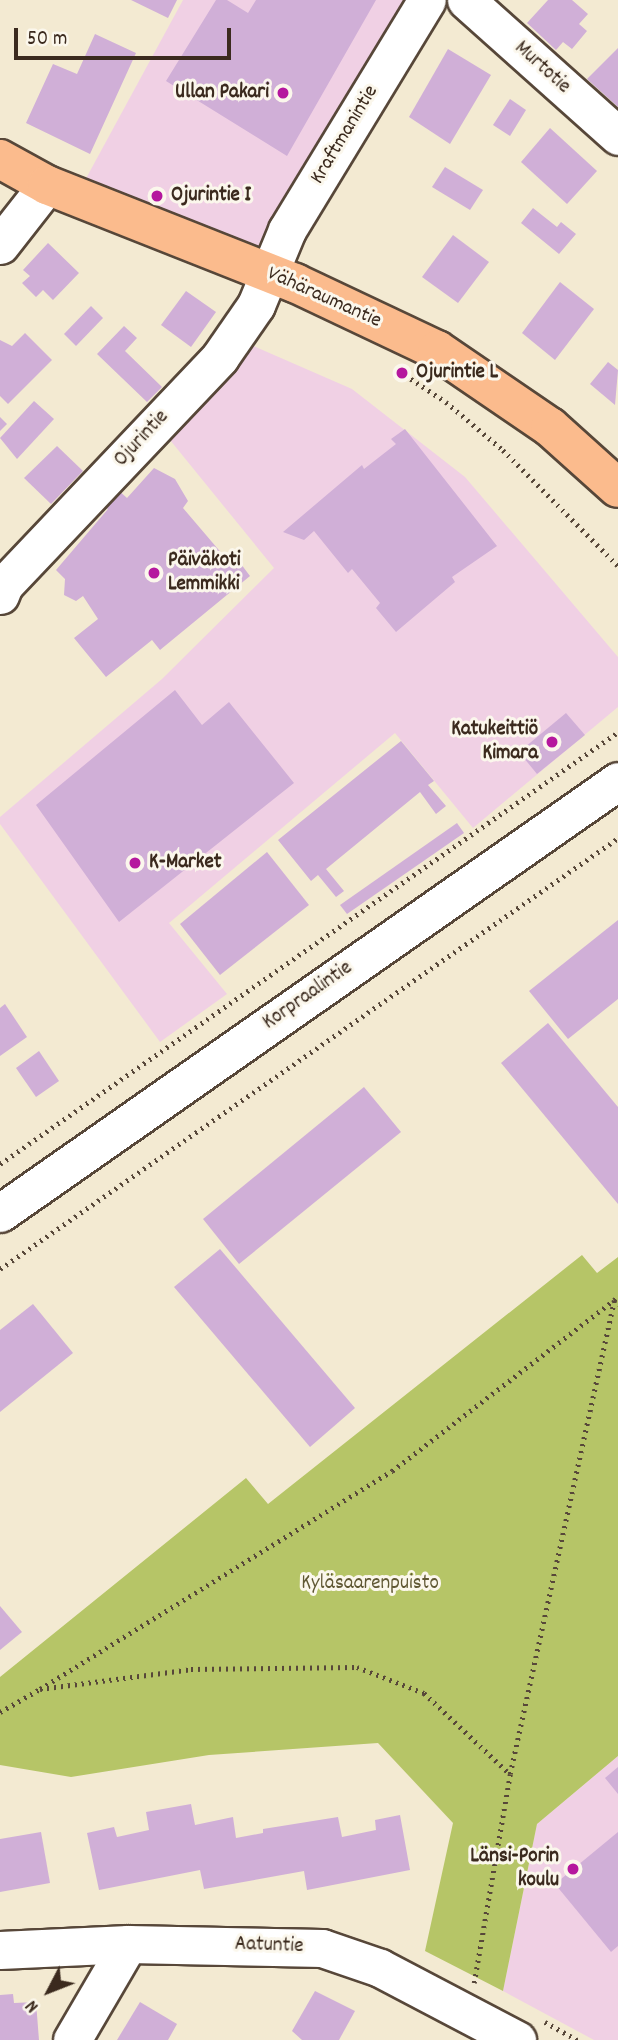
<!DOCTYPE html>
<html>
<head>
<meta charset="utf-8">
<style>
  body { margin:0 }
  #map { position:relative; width:618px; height:2040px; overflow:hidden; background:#f3ead2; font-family:Dekko,sans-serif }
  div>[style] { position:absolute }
  .built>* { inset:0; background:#f0d0e4 }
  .green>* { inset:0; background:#b6c567 }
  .building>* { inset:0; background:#d0afd7 }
  .path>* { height:4.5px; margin-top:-2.25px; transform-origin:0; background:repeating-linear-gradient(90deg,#574739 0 2px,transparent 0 7px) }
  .roads { filter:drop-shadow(2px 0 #574739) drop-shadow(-2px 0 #574739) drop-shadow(0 2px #574739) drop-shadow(0 -2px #574739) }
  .minor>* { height:37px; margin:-18.5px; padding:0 18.5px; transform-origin:18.5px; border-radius:18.5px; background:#fff }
  .major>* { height:38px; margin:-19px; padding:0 19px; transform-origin:19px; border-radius:19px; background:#fbbb8d }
  .dots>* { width:19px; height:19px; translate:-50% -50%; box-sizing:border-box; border:4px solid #fbf7ec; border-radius:50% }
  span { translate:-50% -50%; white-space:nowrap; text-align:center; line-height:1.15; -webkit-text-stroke:6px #fbf7ec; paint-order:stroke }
  .street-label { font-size:21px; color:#3b2a1e }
  .poi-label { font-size:21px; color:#3b2a1e; font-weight:700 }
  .right { translate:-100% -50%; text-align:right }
  .left { translate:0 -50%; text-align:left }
  .park-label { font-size:21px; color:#605834 }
  .north { position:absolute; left:14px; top:1956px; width:70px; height:70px; -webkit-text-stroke:5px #fbf7ec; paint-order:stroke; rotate:228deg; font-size:19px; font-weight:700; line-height:28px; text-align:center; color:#3b2a1e }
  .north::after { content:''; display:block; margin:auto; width:24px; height:32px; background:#3b2a1e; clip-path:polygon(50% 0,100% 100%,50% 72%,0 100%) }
  .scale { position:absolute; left:14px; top:28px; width:217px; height:32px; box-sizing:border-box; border:4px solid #3b2a1e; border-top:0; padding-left:9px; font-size:21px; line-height:24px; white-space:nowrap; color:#3b2a1e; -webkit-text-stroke:5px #fbf7ec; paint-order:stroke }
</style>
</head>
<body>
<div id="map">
  <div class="built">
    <i style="clip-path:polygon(183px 0,406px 0,258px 248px,83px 184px)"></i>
    <i style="clip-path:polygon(233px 337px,352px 389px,465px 477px,618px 657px,618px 707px,473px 828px,395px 733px,169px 923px,227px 994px,160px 1042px,0 824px,0 817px,162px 679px,274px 568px,157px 424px)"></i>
    <i style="clip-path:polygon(618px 1756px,618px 2040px,594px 2040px,503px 1991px,537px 1824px)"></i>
  </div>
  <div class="green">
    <i style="clip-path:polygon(582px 1255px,597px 1273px,618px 1257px,618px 1756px,537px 1824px,503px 1991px,425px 1951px,453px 1823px,378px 1743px,209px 1755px,71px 1777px,0 1765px,0 1677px,246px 1478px,268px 1504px)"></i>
  </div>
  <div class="building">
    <i style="clip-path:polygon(131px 0,177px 0,168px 18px)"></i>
    <i style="clip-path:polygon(216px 0,227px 0,248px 13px,256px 0,376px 0,287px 156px,166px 81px)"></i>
    <i style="clip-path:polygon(548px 0,572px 0,588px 14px,579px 24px,587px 31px,572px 49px,563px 42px,556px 50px,527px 23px)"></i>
    <i style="clip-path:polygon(95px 34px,136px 53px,90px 154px,26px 123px,53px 64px,77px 74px)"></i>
    <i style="clip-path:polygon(618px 48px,618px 107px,587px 79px)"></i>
    <i style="clip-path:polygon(448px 49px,491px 75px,450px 144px,409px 117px)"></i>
    <i style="clip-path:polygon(510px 99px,526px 110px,510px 136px,493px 125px)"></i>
    <i style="clip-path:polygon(550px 128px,597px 171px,567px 204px,521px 162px)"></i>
    <i style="clip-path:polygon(445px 167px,483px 190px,470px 210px,432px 187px)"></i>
    <i style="clip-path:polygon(533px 208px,557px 227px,561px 222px,576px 234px,559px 254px,521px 223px)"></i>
    <i style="clip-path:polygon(453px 235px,489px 262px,458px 303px,422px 277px)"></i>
    <i style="clip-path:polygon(48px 243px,79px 273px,53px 300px,43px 290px,36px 297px,22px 283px,30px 276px,23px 270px)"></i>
    <i style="clip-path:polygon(560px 282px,594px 309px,555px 360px,522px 333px)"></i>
    <i style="clip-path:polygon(186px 291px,216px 312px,191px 347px,161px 325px)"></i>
    <i style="clip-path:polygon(91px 306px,103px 318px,76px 346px,64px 334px)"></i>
    <i style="clip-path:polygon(124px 326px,137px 338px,125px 351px,162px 387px,147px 402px,97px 354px)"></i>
    <i style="clip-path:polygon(25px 333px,52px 360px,8px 404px,0 396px,0 340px,12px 346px)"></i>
    <i style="clip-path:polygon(608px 362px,618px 370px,615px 405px,590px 384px)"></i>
    <i style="clip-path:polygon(34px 401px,54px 419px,17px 459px,0 438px)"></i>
    <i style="clip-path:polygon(0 417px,7px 424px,0 431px)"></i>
    <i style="clip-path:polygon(405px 429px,497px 546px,452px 577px,455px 582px,396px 632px,376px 608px,380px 603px,352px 569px,348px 573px,314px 531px,304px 540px,283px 532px,362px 465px,364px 469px,396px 444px,391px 439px)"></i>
    <i style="clip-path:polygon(57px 446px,83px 471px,51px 504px,24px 478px)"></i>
    <i style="clip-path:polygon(154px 468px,175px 479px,188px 501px,183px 508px,235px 569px,241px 564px,250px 576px,160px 650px,152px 640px,106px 677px,74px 638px,98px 619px,83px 596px,76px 601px,64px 595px,65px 579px,56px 570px,108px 509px,104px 507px,118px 490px,127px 498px)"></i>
    <i style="clip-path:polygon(175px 690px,202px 725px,229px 702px,294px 783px,119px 922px,36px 805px)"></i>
    <i style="clip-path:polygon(566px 713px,585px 735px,537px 774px,519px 752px)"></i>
    <i style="clip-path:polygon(401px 741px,434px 781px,428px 785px,446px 806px,436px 814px,420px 792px,326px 869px,344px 891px,336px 897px,318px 875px,311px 881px,278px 840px)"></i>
    <i style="clip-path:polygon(457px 823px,464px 833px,347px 914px,340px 905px)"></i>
    <i style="clip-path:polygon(267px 852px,309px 905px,220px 975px,180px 924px)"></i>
    <i style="clip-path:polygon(618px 920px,618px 999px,568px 1039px,529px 991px)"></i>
    <i style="clip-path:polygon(5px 1004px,27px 1037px,0 1056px,0 1008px)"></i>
    <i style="clip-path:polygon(548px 1023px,618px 1107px,618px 1204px,501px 1063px)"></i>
    <i style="clip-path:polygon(39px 1051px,59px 1081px,36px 1097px,16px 1068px)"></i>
    <i style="clip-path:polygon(364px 1087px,401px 1132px,239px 1264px,203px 1219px)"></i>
    <i style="clip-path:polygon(220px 1249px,355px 1408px,310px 1447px,174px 1287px)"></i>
    <i style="clip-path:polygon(33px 1304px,73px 1353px,0 1412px,0 1330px)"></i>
    <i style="clip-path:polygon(0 1606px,22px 1632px,0 1650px)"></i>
    <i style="clip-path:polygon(618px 1767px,618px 1794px,605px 1778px)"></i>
    <i style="clip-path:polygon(191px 1804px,195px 1825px,233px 1817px,236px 1838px,263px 1833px,263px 1829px,338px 1817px,342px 1837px,376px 1830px,375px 1820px,400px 1815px,410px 1870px,307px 1890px,304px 1871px,204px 1889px,200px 1870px,99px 1890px,87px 1833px,114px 1827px,117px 1837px,149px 1830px,146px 1812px)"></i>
    <i style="clip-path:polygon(41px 1832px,50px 1883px,0 1892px,0 1839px)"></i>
    <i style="clip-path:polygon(618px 1832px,618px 1946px,611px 1952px,555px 1884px)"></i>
    <i style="clip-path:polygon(315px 1991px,355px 2011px,339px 2040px,302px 2040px,292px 2031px)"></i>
    <i style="clip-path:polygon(13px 1994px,14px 2003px,36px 2002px,39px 2040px,0 2040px,0 1995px)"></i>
    <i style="clip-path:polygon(140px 2002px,177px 2024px,168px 2040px,117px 2040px)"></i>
  </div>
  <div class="path">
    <i style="left:405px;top:375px;width:49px;rotate:33.4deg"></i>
    <i style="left:446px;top:402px;width:75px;rotate:40.1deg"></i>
    <i style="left:503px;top:450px;width:163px;rotate:45.2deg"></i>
    <i style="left:0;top:1164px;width:754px;rotate:-34.95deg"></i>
    <i style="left:0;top:1269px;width:753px;rotate:-34.89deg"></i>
    <i style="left:40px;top:1689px;width:414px;rotate:-31.8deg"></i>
    <i style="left:392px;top:1471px;width:280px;rotate:-37.6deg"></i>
    <i style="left:614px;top:1300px;width:7px;rotate:56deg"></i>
    <i style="left:0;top:1712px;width:46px;rotate:-29.9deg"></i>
    <i style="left:40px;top:1689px;width:152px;rotate:-7.5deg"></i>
    <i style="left:191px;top:1669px;width:166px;rotate:-0.7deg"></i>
    <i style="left:357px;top:1667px;width:72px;rotate:21.2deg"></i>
    <i style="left:424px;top:1693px;width:117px;rotate:43.3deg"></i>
    <i style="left:474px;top:1983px;width:212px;rotate:-80.2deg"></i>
    <i style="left:510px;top:1774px;width:485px;rotate:-77.6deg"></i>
    <i style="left:614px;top:1300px;width:6px;rotate:-45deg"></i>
    <i style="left:545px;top:2022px;width:38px;rotate:29deg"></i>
  </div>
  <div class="roads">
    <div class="minor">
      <i style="left:466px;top:0;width:204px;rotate:41.8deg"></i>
      <i style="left:0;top:245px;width:76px;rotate:-51.9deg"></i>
      <i style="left:0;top:595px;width:11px;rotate:-68deg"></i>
      <i style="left:4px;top:585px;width:314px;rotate:-46.5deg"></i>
      <i style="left:220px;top:357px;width:63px;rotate:-55.3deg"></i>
      <i style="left:256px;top:305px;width:81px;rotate:-67.5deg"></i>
      <i style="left:287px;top:230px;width:269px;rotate:-58.7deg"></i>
      <i style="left:0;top:1213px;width:754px;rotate:-34.95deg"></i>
      <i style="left:0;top:1950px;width:128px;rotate:-2.7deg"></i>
      <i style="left:128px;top:1944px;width:194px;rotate:1.2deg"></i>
      <i style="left:322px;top:1948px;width:61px;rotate:19deg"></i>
      <i style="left:380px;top:1968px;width:155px;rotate:27.7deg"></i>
      <i style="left:72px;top:2040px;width:111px;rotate:-59.7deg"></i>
    </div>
    <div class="major">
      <i style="left:0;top:159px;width:54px;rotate:29deg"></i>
      <i style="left:47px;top:185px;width:267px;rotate:21.6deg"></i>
      <i style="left:295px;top:283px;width:157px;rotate:25.3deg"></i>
      <i style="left:437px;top:350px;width:137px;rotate:34.3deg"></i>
      <i style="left:550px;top:427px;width:91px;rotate:41.9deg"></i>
    </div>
  </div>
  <div class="dots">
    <i style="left:283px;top:93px;background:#b5179e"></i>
    <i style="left:157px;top:196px;background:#b5179e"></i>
    <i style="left:402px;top:373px;background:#b5179e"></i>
    <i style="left:154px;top:573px;background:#b5179e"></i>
    <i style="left:552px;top:742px;background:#b5179e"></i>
    <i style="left:135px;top:863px;background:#b5179e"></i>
    <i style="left:573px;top:1869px;background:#b5179e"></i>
  </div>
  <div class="street-label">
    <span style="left:542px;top:68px;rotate:42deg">Murtotie</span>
    <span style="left:345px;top:135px;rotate:-59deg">Kraftmanintie</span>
    <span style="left:324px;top:298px;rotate:24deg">Vähäraumantie</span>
    <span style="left:142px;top:439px;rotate:-47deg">Ojurintie</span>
    <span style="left:308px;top:996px;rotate:-35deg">Korpraalintie</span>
    <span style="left:269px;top:1946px;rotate:2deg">Aatuntie</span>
  </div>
  <div class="poi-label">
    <span class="right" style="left:269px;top:93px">Ullan Pakari</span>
    <span class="left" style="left:171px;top:196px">Ojurintie I</span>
    <span class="left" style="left:416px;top:373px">Ojurintie L</span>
    <span class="left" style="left:168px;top:573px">Päiväkoti<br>Lemmikki</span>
    <span class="right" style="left:538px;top:742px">Katukeittiö<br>Kimara</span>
    <span class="left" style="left:149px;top:863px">K-Market</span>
    <span class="right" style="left:559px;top:1869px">Länsi-Porin<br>koulu</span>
  </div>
  <div class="park-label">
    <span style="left:370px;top:1584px">Kyläsaarenpuisto</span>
  </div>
  <div class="north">N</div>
  <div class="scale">50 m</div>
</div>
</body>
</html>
